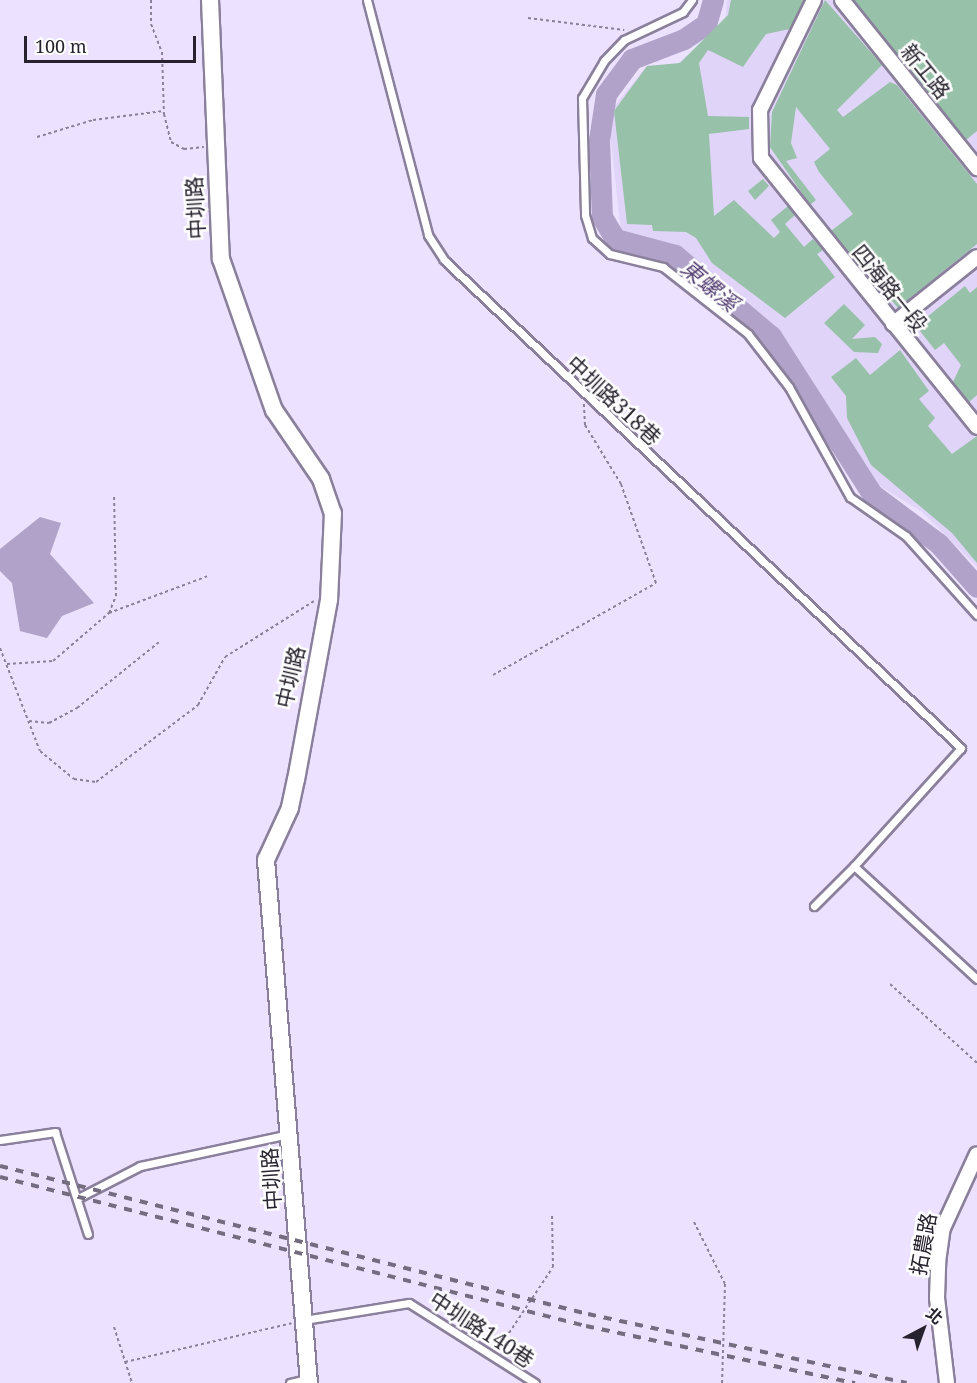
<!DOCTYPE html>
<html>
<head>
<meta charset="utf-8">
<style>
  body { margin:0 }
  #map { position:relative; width:977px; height:1383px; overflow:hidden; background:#ece1ff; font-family:"Noto Serif","Noto Sans TC",serif }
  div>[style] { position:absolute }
  .built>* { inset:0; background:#e1d4f9 }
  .water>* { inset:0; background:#b0a2c8 }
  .river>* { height:21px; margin:-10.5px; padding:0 10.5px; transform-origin:10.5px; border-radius:10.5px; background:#b0a2c8 }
  .building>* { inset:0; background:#97c1a8 }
  .path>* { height:2px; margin-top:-1px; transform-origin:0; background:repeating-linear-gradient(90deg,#898196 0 3px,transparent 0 6px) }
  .roads { filter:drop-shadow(2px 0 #8a809b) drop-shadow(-2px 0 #8a809b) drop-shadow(0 2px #8a809b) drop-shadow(0 -2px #8a809b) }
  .service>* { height:7px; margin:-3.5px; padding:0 3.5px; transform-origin:3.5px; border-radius:3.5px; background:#fff }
  .minor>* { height:14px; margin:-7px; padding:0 7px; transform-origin:7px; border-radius:7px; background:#fff }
  .tertiary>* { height:16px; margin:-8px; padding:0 8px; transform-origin:8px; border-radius:8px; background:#fff }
  .rail>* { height:4px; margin-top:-2px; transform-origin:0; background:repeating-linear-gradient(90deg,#746d80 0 8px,transparent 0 16px) }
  span { translate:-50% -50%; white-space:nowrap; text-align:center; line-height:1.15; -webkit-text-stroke:5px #fff; paint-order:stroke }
  .street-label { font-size:21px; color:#27232e }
  .water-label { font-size:22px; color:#564174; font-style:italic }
  .north { position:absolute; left:893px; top:1299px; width:60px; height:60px; -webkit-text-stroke:4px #fff; paint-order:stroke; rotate:41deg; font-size:16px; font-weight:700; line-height:24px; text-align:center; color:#27232e }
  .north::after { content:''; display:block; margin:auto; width:21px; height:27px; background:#27232e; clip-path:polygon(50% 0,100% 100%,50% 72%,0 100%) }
  .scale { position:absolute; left:24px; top:36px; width:172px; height:27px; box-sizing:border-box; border:3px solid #27232e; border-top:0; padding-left:8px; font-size:18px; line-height:21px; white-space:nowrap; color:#27232e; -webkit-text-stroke:4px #fff; paint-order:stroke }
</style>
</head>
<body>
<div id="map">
  <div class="built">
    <i style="clip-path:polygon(727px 0,977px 0,977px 567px,922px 512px,867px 478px,803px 366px,728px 289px,660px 241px,621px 232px,608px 114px,646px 67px,675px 66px,725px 23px)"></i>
  </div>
  <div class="water">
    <i style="clip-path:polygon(40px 517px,61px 523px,50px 554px,94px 603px,62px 616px,47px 638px,20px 631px,12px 583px,0 571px,0 549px)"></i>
  </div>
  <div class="river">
    <i style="left:713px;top:0;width:25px;rotate:106deg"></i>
    <i style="left:706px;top:24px;width:27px;rotate:146deg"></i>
    <i style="left:684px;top:39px;width:56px;rotate:159deg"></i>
    <i style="left:632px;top:59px;width:44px;rotate:126.6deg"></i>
    <i style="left:606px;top:94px;width:47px;rotate:98.7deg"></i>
    <i style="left:599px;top:140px;width:77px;rotate:87.8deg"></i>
    <i style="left:602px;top:217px;width:26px;rotate:59deg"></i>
    <i style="left:615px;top:239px;width:62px;rotate:14.9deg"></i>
    <i style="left:675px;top:255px;width:126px;rotate:40.2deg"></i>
    <i style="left:771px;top:336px;width:188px;rotate:57.4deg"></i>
    <i style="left:872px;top:494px;width:84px;rotate:36.7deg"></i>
    <i style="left:939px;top:544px;width:57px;rotate:48.5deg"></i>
  </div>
  <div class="building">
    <i style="clip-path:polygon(731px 0,804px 0,790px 29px,766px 34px,743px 67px,708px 50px,699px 63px,708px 116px,749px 117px,749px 129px,709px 134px,714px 216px,734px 200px,774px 238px,780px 232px,771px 220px,788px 206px,795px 215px,785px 224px,804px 247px,813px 239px,823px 250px,817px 254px,835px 277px,785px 318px,712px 263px,696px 238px,686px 232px,653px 231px,652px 225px,627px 224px,614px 111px,647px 66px,680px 63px,728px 15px)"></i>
    <i style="clip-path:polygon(825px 0,882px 65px,837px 110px,843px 117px,890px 82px,897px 85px,977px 184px,977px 244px,898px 308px,831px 231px,853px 214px,819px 172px,814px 162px,830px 149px,796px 107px,791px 143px,797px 158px,786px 161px,816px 200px,810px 205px,770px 147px,772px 112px)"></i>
    <i style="clip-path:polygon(854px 0,977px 0,977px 131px,966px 140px)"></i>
    <i style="clip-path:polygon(763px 179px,769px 186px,755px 200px,748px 191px)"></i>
    <i style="clip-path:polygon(965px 286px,970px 293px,977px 287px,977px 395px,969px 402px,953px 382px,961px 365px,944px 343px,935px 350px,916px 326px)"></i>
    <i style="clip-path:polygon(844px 304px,865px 325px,852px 339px,875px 337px,882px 344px,878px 353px,854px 352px,824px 323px)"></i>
    <i style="clip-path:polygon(900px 350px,929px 391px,919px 399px,935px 418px,928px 426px,952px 454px,977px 436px,977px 563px,952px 533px,871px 465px,847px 418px,846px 396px,831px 377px,856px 358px,870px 375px)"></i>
  </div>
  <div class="path">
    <i style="left:151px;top:0;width:24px;rotate:90deg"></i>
    <i style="left:151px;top:24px;width:30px;rotate:69deg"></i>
    <i style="left:162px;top:52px;width:62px;rotate:88.2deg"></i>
    <i style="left:164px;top:114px;width:29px;rotate:76deg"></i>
    <i style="left:171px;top:142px;width:15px;rotate:28deg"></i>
    <i style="left:184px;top:149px;width:20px;rotate:-6deg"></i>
    <i style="left:528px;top:18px;width:97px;rotate:7.1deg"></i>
    <i style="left:37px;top:137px;width:59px;rotate:-16.9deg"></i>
    <i style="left:93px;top:120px;width:71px;rotate:-7.3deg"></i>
    <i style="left:109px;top:613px;width:18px;rotate:-68deg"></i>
    <i style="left:116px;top:596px;width:102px;rotate:-91.1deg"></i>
    <i style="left:0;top:648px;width:110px;rotate:68.8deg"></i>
    <i style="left:40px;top:751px;width:44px;rotate:39.5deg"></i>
    <i style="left:74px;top:779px;width:22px;rotate:8deg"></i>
    <i style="left:96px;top:782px;width:128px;rotate:-37deg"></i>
    <i style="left:198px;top:705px;width:55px;rotate:-60.6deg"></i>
    <i style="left:225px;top:657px;width:105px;rotate:-32.2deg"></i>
    <i style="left:7px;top:664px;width:46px;rotate:-3.7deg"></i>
    <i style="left:53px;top:661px;width:74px;rotate:-40.6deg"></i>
    <i style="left:109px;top:613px;width:106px;rotate:-20.5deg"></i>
    <i style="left:493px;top:675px;width:187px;rotate:-29.4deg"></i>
    <i style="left:656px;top:583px;width:105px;rotate:-109.5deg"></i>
    <i style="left:621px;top:484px;width:69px;rotate:-121.4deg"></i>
    <i style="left:585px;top:425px;width:22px;rotate:-93deg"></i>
    <i style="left:29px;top:721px;width:20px;rotate:6deg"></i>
    <i style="left:49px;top:723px;width:32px;rotate:-28deg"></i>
    <i style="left:77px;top:708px;width:105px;rotate:-38.8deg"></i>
    <i style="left:890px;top:984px;width:118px;rotate:42.2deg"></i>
    <i style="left:694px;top:1222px;width:69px;rotate:63.4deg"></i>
    <i style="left:725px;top:1284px;width:99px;rotate:91.7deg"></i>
    <i style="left:114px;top:1327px;width:59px;rotate:72.2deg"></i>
    <i style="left:499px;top:1348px;width:97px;rotate:-56.3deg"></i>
    <i style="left:553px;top:1267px;width:54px;rotate:-91.1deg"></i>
    <i style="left:125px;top:1362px;width:171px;rotate:-13.1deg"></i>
  </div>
  <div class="roads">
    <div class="service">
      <i style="left:367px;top:0;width:243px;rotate:75.4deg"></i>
      <i style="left:428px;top:235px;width:30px;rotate:57deg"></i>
      <i style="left:444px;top:260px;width:711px;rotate:43.35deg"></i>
      <i style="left:961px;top:748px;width:159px;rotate:132.2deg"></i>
      <i style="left:854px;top:866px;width:167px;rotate:42.6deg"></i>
      <i style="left:692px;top:0;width:15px;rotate:127deg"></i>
      <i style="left:683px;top:12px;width:65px;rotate:154.6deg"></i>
      <i style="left:624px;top:40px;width:29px;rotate:134deg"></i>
      <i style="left:604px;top:61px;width:43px;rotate:120.7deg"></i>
      <i style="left:582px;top:98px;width:117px;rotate:88.5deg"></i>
      <i style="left:585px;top:215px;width:24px;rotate:73deg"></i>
      <i style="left:592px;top:238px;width:24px;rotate:42deg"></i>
      <i style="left:610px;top:254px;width:55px;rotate:13.8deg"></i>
      <i style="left:663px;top:267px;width:108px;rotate:38.2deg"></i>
      <i style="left:748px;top:334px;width:67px;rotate:52.3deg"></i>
      <i style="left:789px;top:387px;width:126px;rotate:61deg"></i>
      <i style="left:850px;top:497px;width:68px;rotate:34.9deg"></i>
      <i style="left:906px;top:536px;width:106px;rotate:48.1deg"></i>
      <i style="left:814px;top:906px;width:57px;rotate:-45deg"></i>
      <i style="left:0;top:1140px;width:56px;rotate:-8.3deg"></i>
      <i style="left:55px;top:1132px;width:107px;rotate:72.1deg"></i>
      <i style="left:80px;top:1197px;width:68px;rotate:-27.3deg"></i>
      <i style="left:140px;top:1166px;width:152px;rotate:-12.1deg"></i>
      <i style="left:304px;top:1320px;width:106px;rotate:-9.2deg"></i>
      <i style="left:409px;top:1303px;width:149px;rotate:32.4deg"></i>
      <i style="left:290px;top:1383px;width:18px;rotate:-13deg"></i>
    </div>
    <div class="minor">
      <i style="left:814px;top:0;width:123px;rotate:116.1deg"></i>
      <i style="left:760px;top:110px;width:48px;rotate:88.8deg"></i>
      <i style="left:761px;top:158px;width:345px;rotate:51.2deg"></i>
      <i style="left:842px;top:0;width:216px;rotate:51.2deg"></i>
      <i style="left:893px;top:324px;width:107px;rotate:-38.6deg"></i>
      <i style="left:947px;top:1383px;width:86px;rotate:-96.7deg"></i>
      <i style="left:937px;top:1298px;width:36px;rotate:-88deg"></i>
      <i style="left:938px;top:1262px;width:34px;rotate:-82deg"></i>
      <i style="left:943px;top:1228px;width:81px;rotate:-65.3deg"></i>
    </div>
    <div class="tertiary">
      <i style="left:210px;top:0;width:259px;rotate:87.6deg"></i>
      <i style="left:221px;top:259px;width:160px;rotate:70.7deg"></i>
      <i style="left:274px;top:410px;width:83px;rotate:55.7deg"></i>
      <i style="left:321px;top:479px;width:36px;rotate:71deg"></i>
      <i style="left:333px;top:513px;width:87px;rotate:92.6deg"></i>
      <i style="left:329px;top:600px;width:182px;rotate:100.4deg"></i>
      <i style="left:296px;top:779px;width:30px;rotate:102deg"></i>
      <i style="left:290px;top:808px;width:57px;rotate:114.8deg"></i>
      <i style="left:266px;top:860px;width:525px;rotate:85.3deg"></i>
    </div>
  </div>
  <div class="rail">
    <i style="left:0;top:1166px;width:606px;rotate:14.13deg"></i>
    <i style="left:588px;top:1314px;width:326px;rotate:12.2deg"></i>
    <i style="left:0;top:1177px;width:605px;rotate:14.27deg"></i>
    <i style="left:586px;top:1326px;width:275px;rotate:12deg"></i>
  </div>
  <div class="street-label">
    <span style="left:926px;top:71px;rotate:51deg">新工路</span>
    <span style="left:195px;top:208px;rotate:-93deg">中圳路</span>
    <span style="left:890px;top:288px;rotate:51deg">四海路一段</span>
    <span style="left:614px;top:400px;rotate:43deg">中圳路318巷</span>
    <span style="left:290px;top:677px;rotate:-77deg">中圳路</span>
    <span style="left:271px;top:1179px;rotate:-94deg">中圳路</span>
    <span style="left:923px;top:1244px;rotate:-80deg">拓農路</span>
    <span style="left:482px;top:1329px;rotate:33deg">中圳路140巷</span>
  </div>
  <div class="water-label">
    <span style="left:710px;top:285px;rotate:40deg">東螺溪</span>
  </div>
  <div class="north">北</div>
  <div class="scale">100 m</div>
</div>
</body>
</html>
